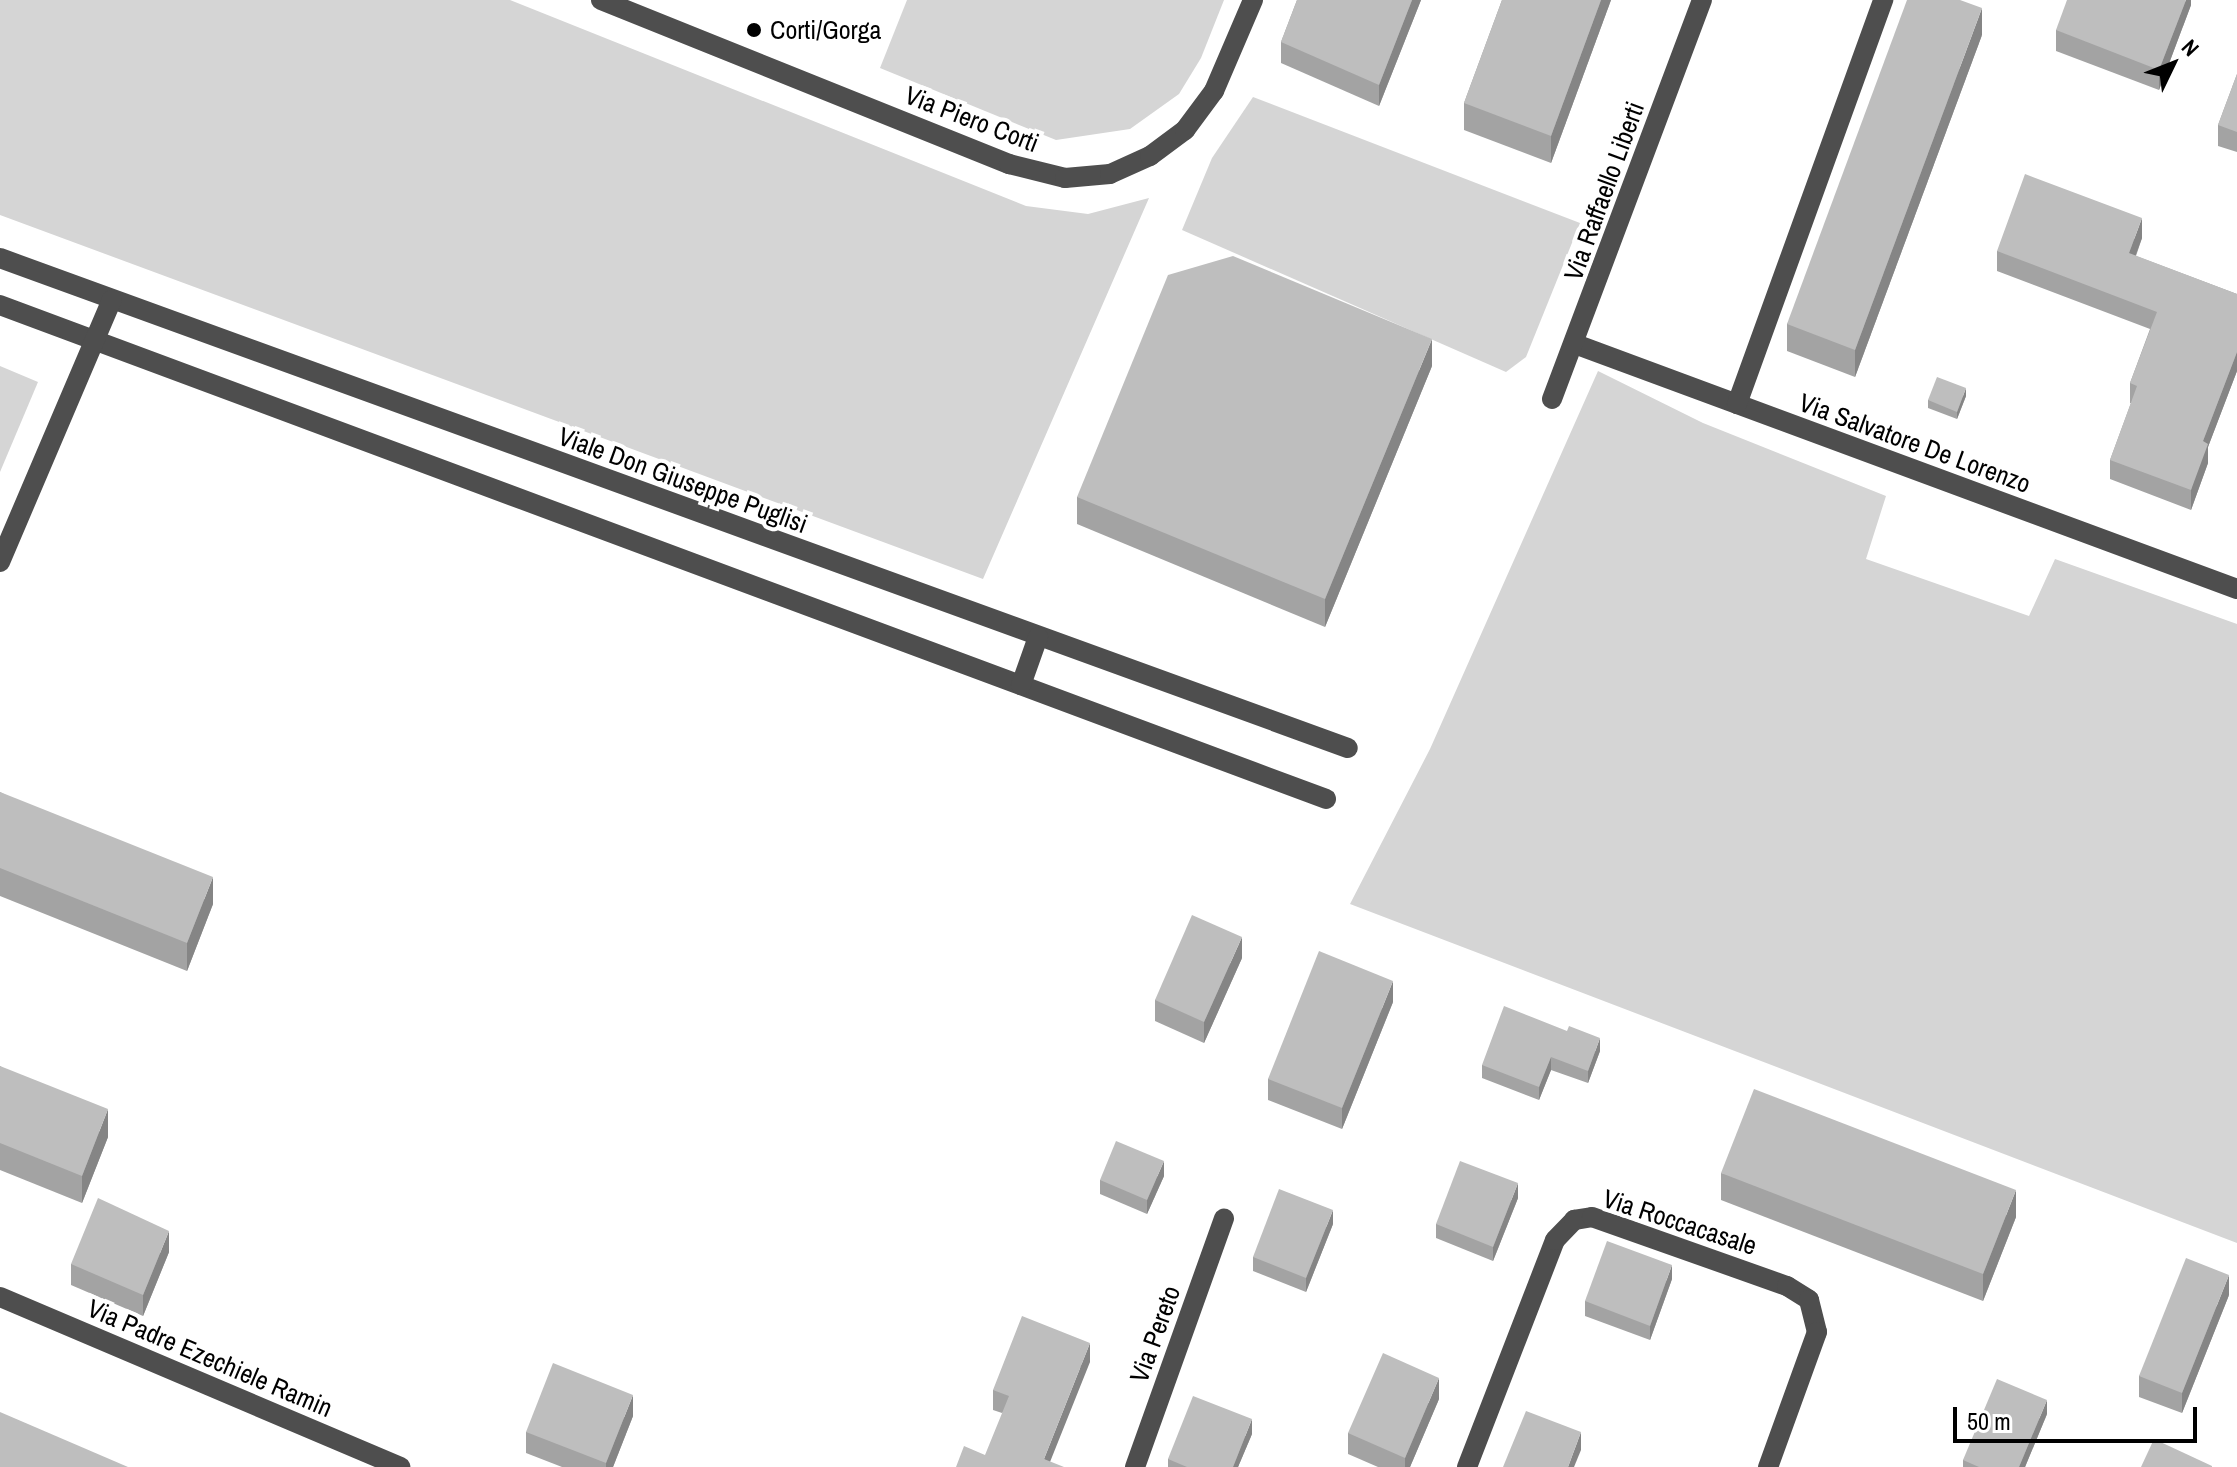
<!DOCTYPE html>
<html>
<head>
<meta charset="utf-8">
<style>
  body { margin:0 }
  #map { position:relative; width:2237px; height:1467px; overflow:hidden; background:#fff; font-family:"Archivo Narrow",sans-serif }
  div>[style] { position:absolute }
  .green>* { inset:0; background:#d5d5d5 }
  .minor>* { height:20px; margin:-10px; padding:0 10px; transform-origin:10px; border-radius:10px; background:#4e4e4e }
  .wall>* { inset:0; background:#a3a3a3 }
  .shaded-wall>* { inset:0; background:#858585 }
  .building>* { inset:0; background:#bebebe }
  .dots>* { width:22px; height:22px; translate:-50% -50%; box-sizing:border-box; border:4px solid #fff; border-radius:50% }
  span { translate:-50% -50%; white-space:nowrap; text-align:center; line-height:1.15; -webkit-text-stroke:8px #fff; paint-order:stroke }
  .poi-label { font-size:26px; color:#000 }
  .left { translate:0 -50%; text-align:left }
  .street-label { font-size:26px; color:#000 }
  .north { position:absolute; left:2133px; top:24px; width:80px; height:80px; -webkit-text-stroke:6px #fff; paint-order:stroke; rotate:47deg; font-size:22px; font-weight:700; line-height:32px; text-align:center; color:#000 }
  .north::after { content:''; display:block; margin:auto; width:28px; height:36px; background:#000; clip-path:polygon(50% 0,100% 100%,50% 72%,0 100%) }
  .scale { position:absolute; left:1953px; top:1407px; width:244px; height:36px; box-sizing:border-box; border:4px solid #000; border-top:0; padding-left:10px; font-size:24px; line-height:28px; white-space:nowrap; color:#000; -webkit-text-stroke:6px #fff; paint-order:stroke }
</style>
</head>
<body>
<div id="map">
  <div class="green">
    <i style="clip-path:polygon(0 0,510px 0,1026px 206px,1088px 214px,1149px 198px,983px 579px,0 215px)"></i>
    <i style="clip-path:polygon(907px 0,1224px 0,1201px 58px,1179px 94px,1130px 129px,1056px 140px,880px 68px)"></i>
    <i style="clip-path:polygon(1253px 97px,1580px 223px,1526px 357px,1506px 372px,1182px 230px,1212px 158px)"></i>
    <i style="clip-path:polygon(0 366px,38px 382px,0 472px)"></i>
    <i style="clip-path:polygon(1598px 371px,1703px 423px,1886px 496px,1866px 559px,2029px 616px,2055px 559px,2237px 624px,2237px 1243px,1350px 904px,1430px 749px)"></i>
  </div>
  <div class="minor">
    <i style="left:601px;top:0;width:440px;rotate:21.9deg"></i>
    <i style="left:1009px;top:164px;width:58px;rotate:14deg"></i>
    <i style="left:1065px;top:178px;width:45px;rotate:-5.1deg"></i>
    <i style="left:1110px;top:174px;width:44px;rotate:-24.2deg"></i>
    <i style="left:1150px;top:156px;width:44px;rotate:-36.6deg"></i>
    <i style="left:1185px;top:130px;width:49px;rotate:-53.4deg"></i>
    <i style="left:1214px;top:91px;width:99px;rotate:-66.8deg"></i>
    <i style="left:0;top:258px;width:1434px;rotate:19.98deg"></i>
    <i style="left:0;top:305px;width:1415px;rotate:20.43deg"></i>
    <i style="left:1575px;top:344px;width:706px;rotate:20.31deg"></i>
    <i style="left:1552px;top:399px;width:426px;rotate:-69.4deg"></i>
    <i style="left:1737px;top:404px;width:430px;rotate:-70.1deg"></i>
    <i style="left:0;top:562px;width:285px;rotate:-66.9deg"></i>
    <i style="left:1021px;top:685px;width:51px;rotate:-70.5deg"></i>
    <i style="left:0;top:1297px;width:435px;rotate:23deg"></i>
    <i style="left:1135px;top:1467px;width:264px;rotate:-70.3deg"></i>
    <i style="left:1467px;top:1467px;width:243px;rotate:-68.8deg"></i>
    <i style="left:1555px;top:1240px;width:28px;rotate:-46deg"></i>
    <i style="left:1574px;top:1220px;width:18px;rotate:-9deg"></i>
    <i style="left:1592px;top:1217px;width:207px;rotate:19.5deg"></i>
    <i style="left:1787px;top:1286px;width:26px;rotate:32deg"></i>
    <i style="left:1809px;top:1300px;width:33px;rotate:76deg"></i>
    <i style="left:1817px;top:1332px;width:144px;rotate:109.9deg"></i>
  </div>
  <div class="wall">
    <i style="clip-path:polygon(1297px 0,1421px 0,1379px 106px,1281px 63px,1281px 42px)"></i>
    <i style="clip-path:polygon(1502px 0,1611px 0,1551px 163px,1464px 130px,1464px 103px)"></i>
    <i style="clip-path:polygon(2191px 0,2191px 5px,2159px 90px,2056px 51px,2056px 30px)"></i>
    <i style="clip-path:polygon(1982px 35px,1855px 377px,1787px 351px,1787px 324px)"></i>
    <i style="clip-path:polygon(2237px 74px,2237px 152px,2218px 146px,2218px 125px)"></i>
    <i style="clip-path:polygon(2142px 238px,2136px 256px,2237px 294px,2237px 371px,2208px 447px,2208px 463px,2191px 510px,2110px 479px,2110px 460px,2131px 403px,2130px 403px,2130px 383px,2150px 329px,1997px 271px,1997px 251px)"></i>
    <i style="clip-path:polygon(1432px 366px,1325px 627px,1077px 524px,1077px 497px)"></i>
    <i style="clip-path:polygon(1966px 396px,1957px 419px,1928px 408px,1928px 400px)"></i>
    <i style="clip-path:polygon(0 792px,213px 904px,187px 971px,0 896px)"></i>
    <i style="clip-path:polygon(1242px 958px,1204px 1043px,1155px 1021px,1155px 1000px)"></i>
    <i style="clip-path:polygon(1393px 1002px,1342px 1129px,1268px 1100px,1268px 1079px)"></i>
    <i style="clip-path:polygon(1600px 1051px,1588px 1083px,1551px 1070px,1539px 1100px,1482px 1078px,1482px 1065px)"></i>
    <i style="clip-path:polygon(0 1066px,108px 1137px,82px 1203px,0 1170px)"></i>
    <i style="clip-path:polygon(1721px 1173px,2016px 1217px,1983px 1301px,1721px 1200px)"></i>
    <i style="clip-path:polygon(1164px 1176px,1147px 1214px,1100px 1194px,1100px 1180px)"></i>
    <i style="clip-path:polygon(1518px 1198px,1493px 1261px,1436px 1238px,1436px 1224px)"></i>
    <i style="clip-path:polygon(1333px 1224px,1306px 1292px,1253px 1271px,1253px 1257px)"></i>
    <i style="clip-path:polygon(169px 1252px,143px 1316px,71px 1285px,71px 1264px)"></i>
    <i style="clip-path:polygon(1672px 1279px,1650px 1340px,1585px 1316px,1585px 1301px)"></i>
    <i style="clip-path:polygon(2229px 1295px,2182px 1413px,2139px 1397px,2139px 1376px)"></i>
    <i style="clip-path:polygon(1090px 1362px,1002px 1413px,993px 1410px,993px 1390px)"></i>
    <i style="clip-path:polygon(1439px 1399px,1410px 1467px,1378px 1467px,1348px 1454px,1348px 1433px)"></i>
    <i style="clip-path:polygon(2047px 1414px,2025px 1467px,1963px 1467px,1963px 1460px)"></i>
    <i style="clip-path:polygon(633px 1416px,613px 1467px,562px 1467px,526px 1453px,526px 1432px)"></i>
    <i style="clip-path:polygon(1252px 1434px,1238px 1467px,1168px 1467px,1168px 1459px)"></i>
  </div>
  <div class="shaded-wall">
    <i style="clip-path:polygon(1412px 0,1421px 0,1379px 106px,1379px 85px)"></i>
    <i style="clip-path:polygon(1601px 0,1611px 0,1551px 163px,1551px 136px)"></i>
    <i style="clip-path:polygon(2186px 0,2191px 0,2191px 5px,2159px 90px,2159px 70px)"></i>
    <i style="clip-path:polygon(1982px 8px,1982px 35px,1855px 377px,1855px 350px)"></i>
    <i style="clip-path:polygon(2142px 218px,2142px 238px,2129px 273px,2129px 253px)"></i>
    <i style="clip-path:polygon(1432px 339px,1432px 366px,1325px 627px,1325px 599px)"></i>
    <i style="clip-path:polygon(2237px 352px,2237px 371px,2208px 447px,2208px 463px,2191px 510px,2191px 490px,2203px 441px)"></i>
    <i style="clip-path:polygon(1966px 388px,1966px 396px,1957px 419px,1957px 412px)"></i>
    <i style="clip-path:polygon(213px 877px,213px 904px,187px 971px,187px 943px)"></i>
    <i style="clip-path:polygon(1242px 937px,1242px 958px,1204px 1043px,1204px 1022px)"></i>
    <i style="clip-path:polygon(1393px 981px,1393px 1002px,1342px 1129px,1342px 1108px)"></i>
    <i style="clip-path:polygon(1600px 1038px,1600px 1051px,1588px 1083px,1588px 1071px)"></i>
    <i style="clip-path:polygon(1551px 1057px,1551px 1070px,1539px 1100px,1539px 1087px)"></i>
    <i style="clip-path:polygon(108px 1109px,108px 1137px,82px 1203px,82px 1176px)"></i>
    <i style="clip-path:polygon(1164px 1161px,1164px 1176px,1147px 1214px,1147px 1200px)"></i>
    <i style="clip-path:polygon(1518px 1183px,1518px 1198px,1493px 1261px,1493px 1247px)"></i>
    <i style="clip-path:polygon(2016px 1190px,2016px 1217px,1983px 1301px,1983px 1274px)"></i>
    <i style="clip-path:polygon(1333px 1210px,1333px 1224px,1306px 1292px,1306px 1278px)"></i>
    <i style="clip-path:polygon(169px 1231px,169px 1252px,143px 1316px,143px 1295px)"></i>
    <i style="clip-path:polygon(1672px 1265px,1672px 1279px,1650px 1340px,1650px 1326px)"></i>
    <i style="clip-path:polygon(2229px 1275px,2229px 1295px,2182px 1413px,2182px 1393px)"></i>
    <i style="clip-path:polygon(1090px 1343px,1090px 1362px,1048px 1467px,1044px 1459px)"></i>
    <i style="clip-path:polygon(1439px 1378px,1439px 1399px,1410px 1467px,1405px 1467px,1405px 1458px)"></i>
    <i style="clip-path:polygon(633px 1395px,633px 1416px,613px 1467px,606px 1467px,606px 1463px)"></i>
    <i style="clip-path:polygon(2047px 1400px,2047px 1414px,2025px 1467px,2019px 1467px)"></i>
    <i style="clip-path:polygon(1252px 1419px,1252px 1434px,1238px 1467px,1233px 1467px)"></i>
    <i style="clip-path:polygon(1581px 1432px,1581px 1450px,1574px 1467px,1568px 1467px)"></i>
  </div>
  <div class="building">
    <i style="clip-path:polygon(1297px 0,1412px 0,1379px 85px,1281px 42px)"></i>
    <i style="clip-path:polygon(1502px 0,1601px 0,1551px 136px,1464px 103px)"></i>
    <i style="clip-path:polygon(1907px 0,1960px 0,1982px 8px,1855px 350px,1787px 324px)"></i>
    <i style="clip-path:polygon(2067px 0,2186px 0,2159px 70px,2056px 30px)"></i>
    <i style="clip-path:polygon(2237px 74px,2237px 132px,2218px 125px)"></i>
    <i style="clip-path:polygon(2025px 174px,2142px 218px,2129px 253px,2237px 294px,2237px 352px,2203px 441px,2208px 444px,2191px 490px,2110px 460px,2137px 386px,2130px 383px,2157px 312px,1997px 251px)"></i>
    <i style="clip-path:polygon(1233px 256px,1432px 339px,1325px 599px,1077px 497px,1168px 275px)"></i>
    <i style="clip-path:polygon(1937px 377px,1966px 388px,1957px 412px,1928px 400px)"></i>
    <i style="clip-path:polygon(0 792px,213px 877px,187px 943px,0 868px)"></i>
    <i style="clip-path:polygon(1192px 915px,1242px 937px,1204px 1022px,1155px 1000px)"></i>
    <i style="clip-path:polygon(1319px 951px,1393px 981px,1342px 1108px,1268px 1079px)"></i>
    <i style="clip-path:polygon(1504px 1006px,1567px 1031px,1569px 1026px,1600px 1038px,1588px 1071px,1551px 1057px,1539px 1087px,1482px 1065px)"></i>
    <i style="clip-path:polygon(0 1066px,108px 1109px,82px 1176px,0 1143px)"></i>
    <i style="clip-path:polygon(1754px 1089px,2016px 1190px,1983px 1274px,1721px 1173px)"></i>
    <i style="clip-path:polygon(1116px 1141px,1164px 1161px,1147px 1200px,1100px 1180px)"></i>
    <i style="clip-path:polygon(1460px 1161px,1518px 1183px,1493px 1247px,1436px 1224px)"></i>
    <i style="clip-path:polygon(1279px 1189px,1333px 1210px,1306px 1278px,1253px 1257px)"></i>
    <i style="clip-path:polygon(98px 1198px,169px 1231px,143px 1295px,71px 1264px)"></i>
    <i style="clip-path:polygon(1607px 1241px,1672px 1265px,1650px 1326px,1585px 1301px)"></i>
    <i style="clip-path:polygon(2186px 1258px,2229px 1275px,2182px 1393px,2139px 1376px)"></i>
    <i style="clip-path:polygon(1022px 1316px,1090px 1343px,1044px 1459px,1064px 1467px,956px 1467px,964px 1446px,985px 1455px,1009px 1396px,993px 1390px)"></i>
    <i style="clip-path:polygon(1383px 1353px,1439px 1378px,1405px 1458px,1348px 1433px)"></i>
    <i style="clip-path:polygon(553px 1363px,633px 1395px,606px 1463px,526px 1432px)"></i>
    <i style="clip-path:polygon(1997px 1379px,2047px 1400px,2019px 1467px,1979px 1467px,1963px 1460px)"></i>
    <i style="clip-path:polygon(1193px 1396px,1252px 1419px,1233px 1467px,1187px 1467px,1168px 1459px)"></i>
    <i style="clip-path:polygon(1526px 1411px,1581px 1432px,1568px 1467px,1503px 1467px)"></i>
    <i style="clip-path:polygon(0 1412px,128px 1467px,0 1467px)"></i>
    <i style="clip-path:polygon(2154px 1439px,2212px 1466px,2212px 1467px,2141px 1467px)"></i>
  </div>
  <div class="dots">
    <i style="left:754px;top:30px;background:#000"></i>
  </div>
  <div class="poi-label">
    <span class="left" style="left:770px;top:30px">Corti/Gorga</span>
  </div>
  <div class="street-label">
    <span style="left:972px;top:119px;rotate:21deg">Via Piero Corti</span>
    <span style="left:1604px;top:191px;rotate:-70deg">Via Raffaello Liberti</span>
    <span style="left:1915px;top:443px;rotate:20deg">Via Salvatore De Lorenzo</span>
    <span style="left:683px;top:480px;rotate:20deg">Viale Don Giuseppe Puglisi</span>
    <span style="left:1680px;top:1222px;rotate:18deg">Via Roccacasale</span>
    <span style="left:1155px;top:1334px;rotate:-70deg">Via Pereto</span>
    <span style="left:210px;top:1358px;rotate:23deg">Via Padre Ezechiele Ramin</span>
  </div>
  <div class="north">N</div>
  <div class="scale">50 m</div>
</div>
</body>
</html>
